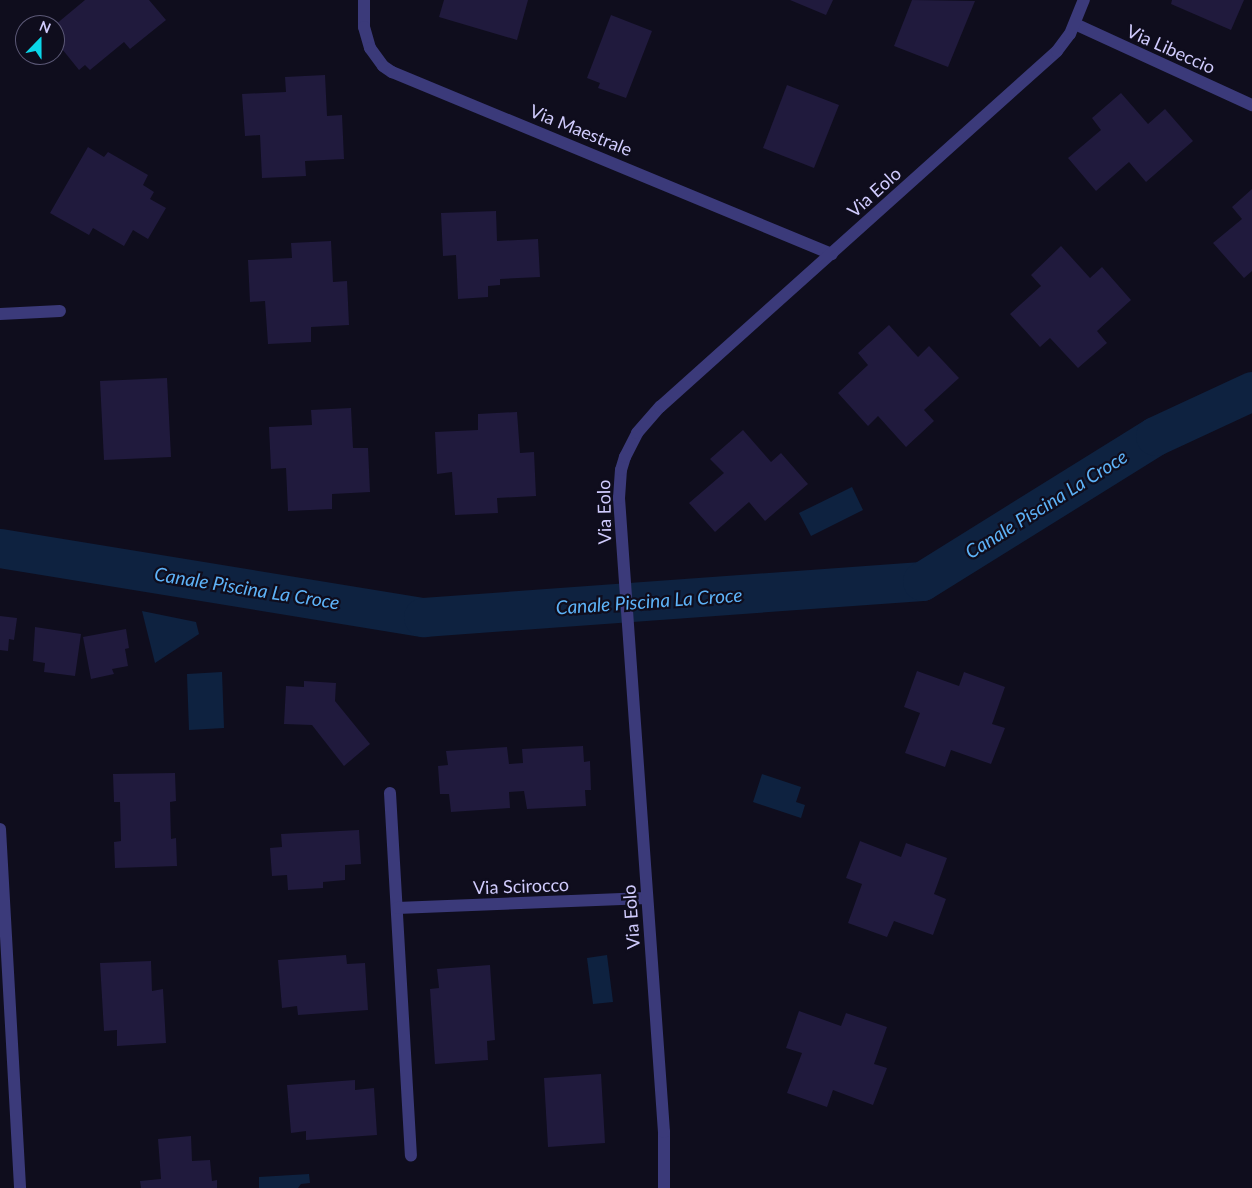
<!DOCTYPE html>
<html>
<head>
<meta charset="utf-8">
<style>
  body { margin:0 }
  #map { position:relative; width:1252px; height:1188px; overflow:hidden; background:#0f0d1d; font-family:Lato,sans-serif }
  div>[style] { position:absolute }
  .water>* { inset:0; background:#0e2240 }
  .canal>* { height:39px; margin:-19.5px; padding:0 19.5px; transform-origin:19.5px; border-radius:19.5px; background:#0e2240 }
  .building>* { inset:0; background:#201a3d }
  .minor>* { height:12px; margin:-6px; padding:0 6px; transform-origin:6px; border-radius:6px; background:#3b3a7a }
  span { translate:-50% -50%; white-space:nowrap; text-align:center; line-height:1.15; -webkit-text-stroke:4.5px #0f0d1d; paint-order:stroke }
  .street-label { font-size:18px; color:#d0cbfd }
  .water-label { font-size:19px; color:#5eb3f8; font-style:italic }
  .north { position:absolute; left:15px; top:15px; width:50px; height:50px; box-sizing:border-box; background:#0f0d1d; border:1px solid #5c5977; border-radius:50%; rotate:22deg; font-size:14px; font-weight:700; line-height:20px; text-align:center; color:#d0cbfd }
  .north::after { content:''; display:block; margin:auto; width:18px; height:22px; background:#0ad6e9; clip-path:polygon(50% 0,100% 100%,50% 72%,0 100%) }
</style>
</head>
<body>
<div id="map">
  <div class="water">
    <i style="clip-path:polygon(852px 487px,863px 510px,811px 536px,799px 513px)"></i>
    <i style="clip-path:polygon(142px 611px,196px 622px,199px 634px,155px 663px)"></i>
    <i style="clip-path:polygon(222px 672px,224px 728px,189px 730px,187px 674px)"></i>
    <i style="clip-path:polygon(762px 774px,801px 787px,796px 802px,805px 805px,801px 818px,753px 802px)"></i>
    <i style="clip-path:polygon(607px 955px,613px 1002px,593px 1004px,587px 958px)"></i>
    <i style="clip-path:polygon(309px 1174px,310px 1183px,301px 1184px,298px 1188px,259px 1188px,259px 1177px)"></i>
  </div>
  <div class="canal">
    <i style="left:0;top:548px;width:429px;rotate:9.3deg"></i>
    <i style="left:423px;top:617px;width:500px;rotate:-4.13deg"></i>
    <i style="left:922px;top:581px;width:274px;rotate:-31.9deg"></i>
    <i style="left:1155px;top:436px;width:107px;rotate:-24.9deg"></i>
  </div>
  <div class="building">
    <i style="clip-path:polygon(85px 0,149px 0,166px 20px,130px 49px,124px 42px,90px 70px,85px 65px,79px 70px,58px 44px,55px 47px,55px 25px)"></i>
    <i style="clip-path:polygon(444px 0,528px 0,517px 40px,439px 17px)"></i>
    <i style="clip-path:polygon(790px 0,833px 0,826px 15px)"></i>
    <i style="clip-path:polygon(912px 0,975px 1px,948px 67px,894px 46px)"></i>
    <i style="clip-path:polygon(1172px 0,1244px 0,1231px 30px,1171px 4px)"></i>
    <i style="clip-path:polygon(611px 15px,652px 31px,626px 98px,598px 88px,600px 83px,587px 78px)"></i>
    <i style="clip-path:polygon(325px 75px,327px 116px,342px 115px,344px 159px,305px 161px,306px 176px,262px 178px,260px 135px,245px 136px,242px 94px,286px 92px,285px 77px)"></i>
    <i style="clip-path:polygon(787px 85px,839px 105px,814px 168px,763px 148px)"></i>
    <i style="clip-path:polygon(1121px 93px,1148px 124px,1165px 109px,1193px 141px,1146px 182px,1129px 162px,1096px 191px,1068px 158px,1101px 130px,1092px 118px)"></i>
    <i style="clip-path:polygon(88px 147px,104px 157px,108px 152px,148px 175px,143px 185px,154px 192px,150px 199px,166px 208px,148px 239px,133px 230px,124px 246px,93px 228px,89px 235px,50px 213px)"></i>
    <i style="clip-path:polygon(1252px 189px,1252px 271px,1244px 278px,1213px 243px,1242px 219px,1232px 207px)"></i>
    <i style="clip-path:polygon(496px 211px,497px 241px,538px 239px,540px 277px,500px 279px,500px 285px,488px 286px,488px 297px,458px 299px,456px 255px,443px 256px,441px 213px)"></i>
    <i style="clip-path:polygon(331px 241px,333px 282px,347px 281px,349px 325px,311px 327px,311px 342px,268px 344px,265px 301px,250px 302px,248px 260px,292px 258px,291px 243px)"></i>
    <i style="clip-path:polygon(1061px 246px,1090px 278px,1102px 267px,1131px 300px,1097px 331px,1107px 343px,1078px 368px,1050px 338px,1040px 347px,1010px 314px,1041px 286px,1031px 275px)"></i>
    <i style="clip-path:polygon(889px 325px,918px 357px,929px 346px,959px 378px,924px 410px,934px 421px,906px 447px,878px 416px,868px 426px,838px 393px,868px 365px,858px 353px)"></i>
    <i style="clip-path:polygon(167px 378px,171px 457px,104px 460px,100px 381px)"></i>
    <i style="clip-path:polygon(351px 408px,353px 448px,368px 448px,370px 492px,332px 494px,332px 509px,288px 511px,286px 468px,271px 469px,269px 427px,312px 425px,311px 410px)"></i>
    <i style="clip-path:polygon(517px 412px,520px 453px,534px 452px,536px 496px,497px 498px,498px 513px,455px 515px,452px 472px,437px 474px,435px 432px,478px 430px,478px 414px)"></i>
    <i style="clip-path:polygon(743px 430px,771px 462px,781px 453px,808px 484px,765px 521px,749px 502px,715px 532px,689px 503px,724px 473px,710px 459px)"></i>
    <i style="clip-path:polygon(0 616px,17px 618px,14px 640px,9px 639px,8px 651px,0 650px)"></i>
    <i style="clip-path:polygon(35px 627px,81px 634px,75px 676px,44px 672px,45px 663px,33px 661px)"></i>
    <i style="clip-path:polygon(126px 629px,129px 648px,125px 649px,128px 666px,112px 669px,114px 674px,91px 679px,83px 637px)"></i>
    <i style="clip-path:polygon(917px 671px,959px 686px,964px 672px,1005px 687px,992px 724px,1005px 728px,991px 764px,951px 750px,945px 767px,905px 753px,920px 713px,904px 707px)"></i>
    <i style="clip-path:polygon(304px 681px,336px 683px,335px 701px,370px 744px,344px 766px,312px 725px,284px 724px,286px 686px,304px 687px)"></i>
    <i style="clip-path:polygon(583px 746px,584px 762px,590px 761px,591px 790px,585px 790px,586px 806px,527px 809px,524px 791px,509px 792px,510px 808px,451px 812px,449px 794px,440px 794px,438px 766px,448px 765px,446px 751px,507px 747px,509px 764px,523px 763px,522px 749px)"></i>
    <i style="clip-path:polygon(175px 773px,176px 801px,170px 802px,171px 839px,176px 838px,177px 866px,115px 868px,114px 842px,121px 841px,120px 802px,114px 802px,113px 774px)"></i>
    <i style="clip-path:polygon(359px 830px,361px 864px,345px 865px,345px 880px,323px 882px,323px 888px,288px 890px,287px 875px,272px 876px,270px 848px,282px 847px,281px 834px)"></i>
    <i style="clip-path:polygon(860px 841px,901px 857px,906px 843px,947px 858px,934px 894px,946px 899px,933px 935px,894px 921px,887px 937px,848px 923px,862px 884px,846px 878px)"></i>
    <i style="clip-path:polygon(346px 955px,347px 964px,365px 963px,368px 1010px,298px 1015px,297px 1006px,282px 1008px,278px 960px)"></i>
    <i style="clip-path:polygon(151px 961px,152px 991px,163px 989px,166px 1043px,117px 1046px,117px 1030px,104px 1031px,100px 963px)"></i>
    <i style="clip-path:polygon(490px 965px,495px 1040px,487px 1041px,488px 1060px,435px 1064px,430px 989px,439px 988px,437px 969px)"></i>
    <i style="clip-path:polygon(799px 1011px,841px 1026px,846px 1013px,887px 1027px,874px 1064px,887px 1068px,873px 1105px,833px 1090px,827px 1107px,787px 1093px,802px 1053px,786px 1048px)"></i>
    <i style="clip-path:polygon(601px 1074px,605px 1143px,548px 1147px,544px 1078px)"></i>
    <i style="clip-path:polygon(355px 1080px,355px 1090px,374px 1088px,377px 1135px,306px 1140px,306px 1131px,291px 1133px,287px 1085px)"></i>
    <i style="clip-path:polygon(191px 1136px,192px 1161px,210px 1160px,212px 1181px,217px 1180px,217px 1188px,141px 1188px,140px 1181px,161px 1179px,158px 1139px)"></i>
  </div>
  <div class="minor">
    <i style="left:364px;top:0;width:27px;rotate:90deg"></i>
    <i style="left:364px;top:27px;width:22px;rotate:74deg"></i>
    <i style="left:370px;top:48px;width:22px;rotate:54deg"></i>
    <i style="left:383px;top:66px;width:11px;rotate:34deg"></i>
    <i style="left:392px;top:72px;width:476px;rotate:22.5deg"></i>
    <i style="left:1075px;top:24px;width:195px;rotate:24.6deg"></i>
    <i style="left:0;top:314px;width:60px;rotate:-2.9deg"></i>
    <i style="left:390px;top:793px;width:363px;rotate:86.7deg"></i>
    <i style="left:0;top:829px;width:360px;rotate:86.8deg"></i>
    <i style="left:397px;top:908px;width:250px;rotate:-2.3deg"></i>
    <i style="left:664px;top:1188px;width:56px;rotate:-90deg"></i>
    <i style="left:664px;top:1132px;width:636px;rotate:-94.06deg"></i>
    <i style="left:619px;top:498px;width:28px;rotate:-86deg"></i>
    <i style="left:621px;top:470px;width:14px;rotate:-73deg"></i>
    <i style="left:625px;top:457px;width:27px;rotate:-63deg"></i>
    <i style="left:637px;top:433px;width:35px;rotate:-49deg"></i>
    <i style="left:660px;top:407px;width:533px;rotate:-41.88deg"></i>
    <i style="left:1057px;top:51px;width:21px;rotate:-53deg"></i>
    <i style="left:1070px;top:34px;width:37px;rotate:-68deg"></i>
  </div>
  <div class="street-label">
    <span style="left:1171px;top:49px;rotate:24deg">Via Libeccio</span>
    <span style="left:581px;top:130px;rotate:22deg">Via Maestrale</span>
    <span style="left:874px;top:192px;rotate:-42deg">Via Eolo</span>
    <span style="left:604px;top:512px;rotate:-91deg">Via Eolo</span>
    <span style="left:521px;top:886px;rotate:-2deg">Via Scirocco</span>
    <span style="left:631px;top:917px;rotate:-94deg">Via Eolo</span>
  </div>
  <div class="water-label">
    <span style="left:1046px;top:504px;rotate:-32deg">Canale Piscina La Croce</span>
    <span style="left:247px;top:588px;rotate:9deg">Canale Piscina La Croce</span>
    <span style="left:649px;top:601px;rotate:-4deg">Canale Piscina La Croce</span>
  </div>
  <div class="north">N</div>
</div>
</body>
</html>
